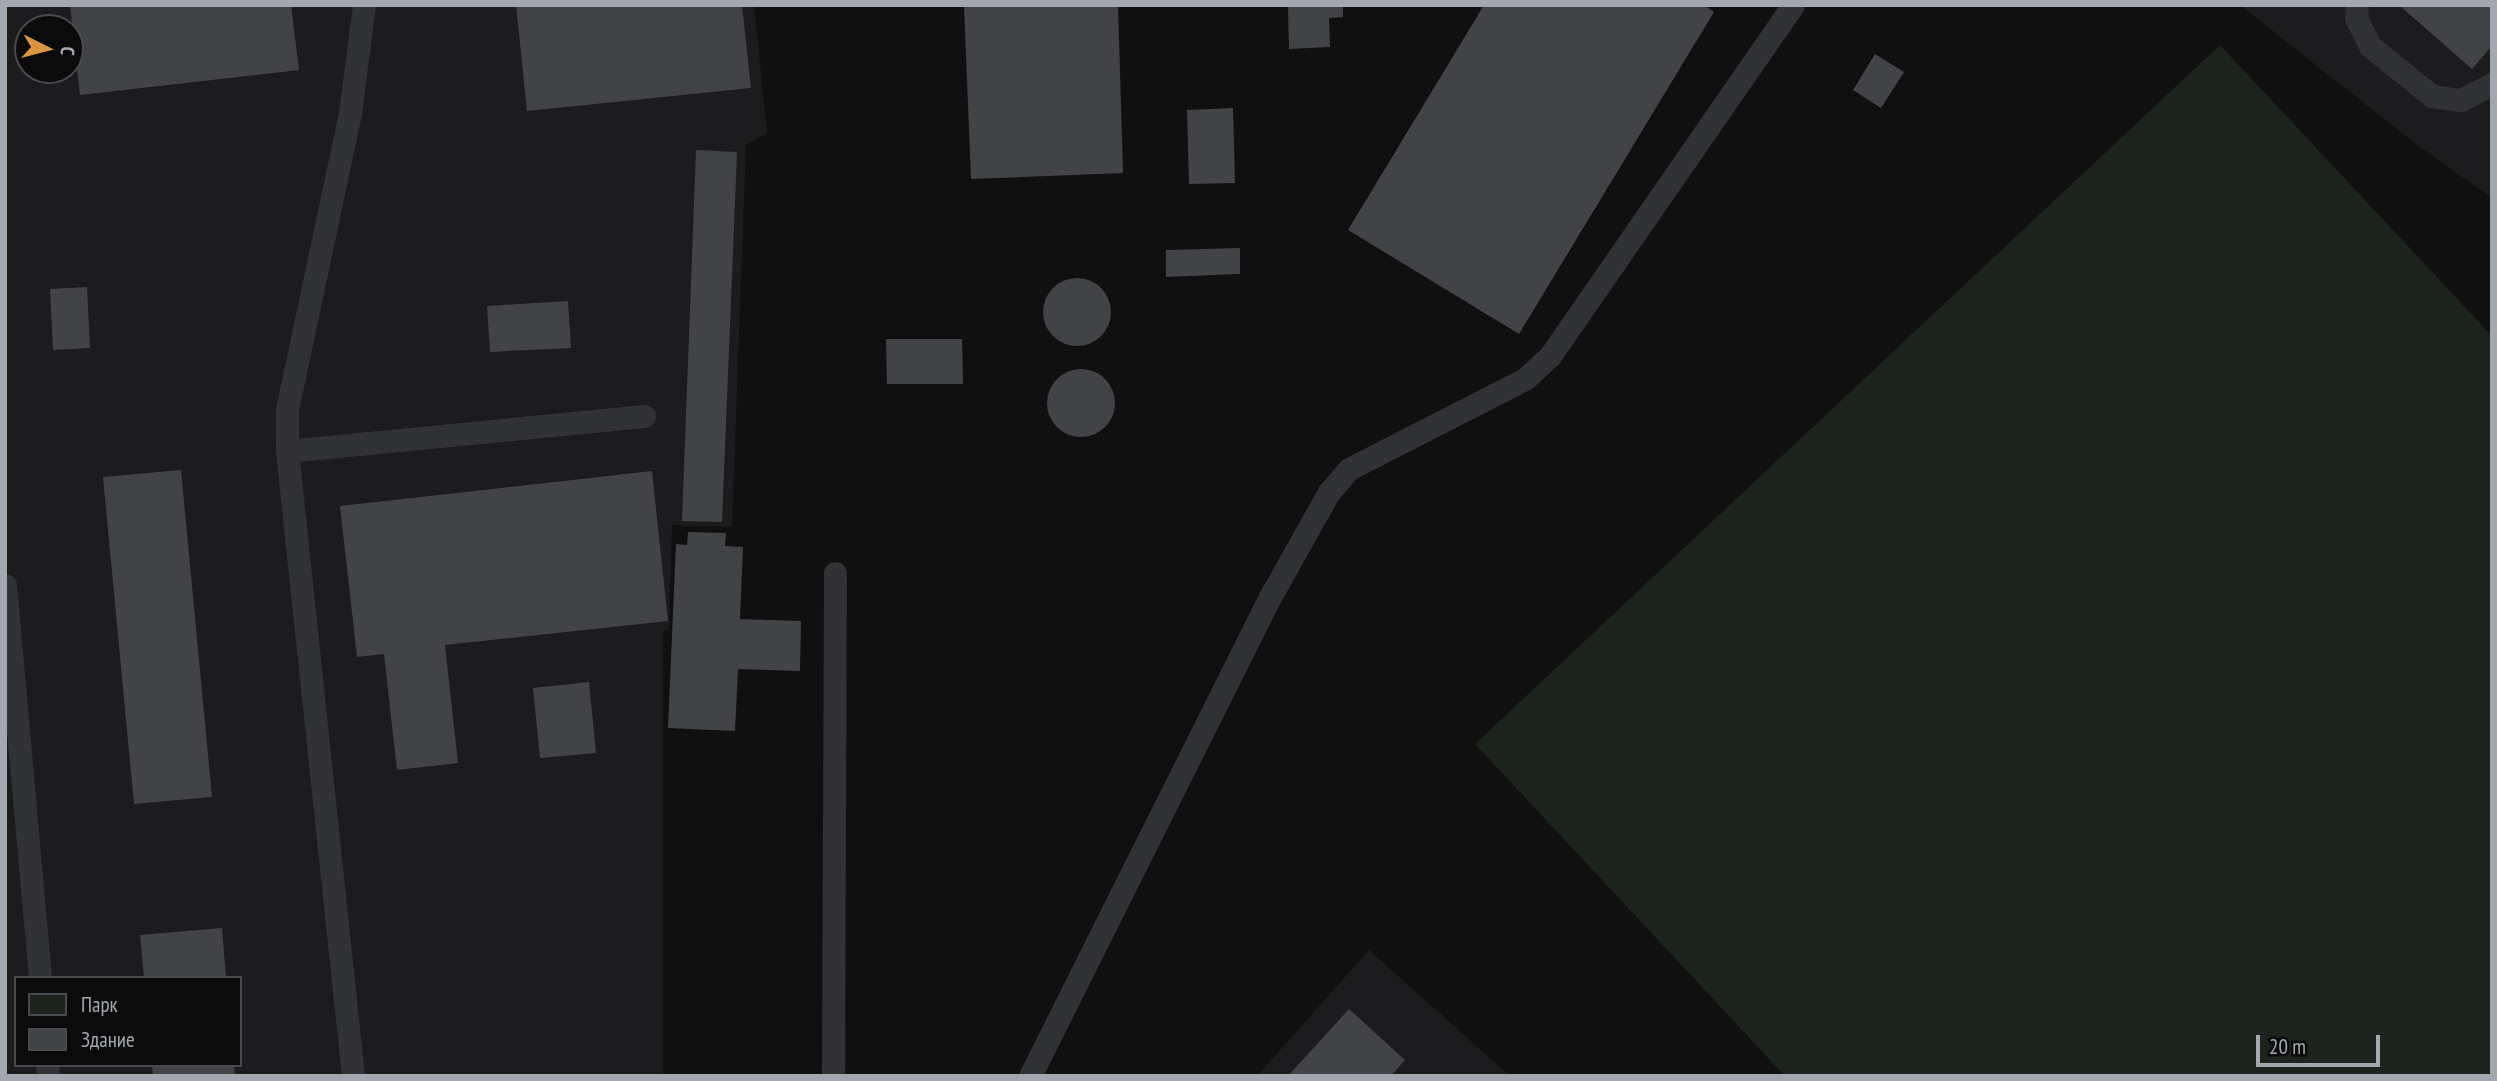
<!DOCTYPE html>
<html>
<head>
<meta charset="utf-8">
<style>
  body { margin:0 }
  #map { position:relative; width:2497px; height:1081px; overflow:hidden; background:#101011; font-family:"PT Sans Narrow",sans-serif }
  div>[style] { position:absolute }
  .built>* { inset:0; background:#1c1c1e }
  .green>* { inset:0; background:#1d231d }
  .building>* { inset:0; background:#424346 }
  .round { border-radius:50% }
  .lane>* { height:23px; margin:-11.5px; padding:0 11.5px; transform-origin:11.5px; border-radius:11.5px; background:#313235 }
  span { translate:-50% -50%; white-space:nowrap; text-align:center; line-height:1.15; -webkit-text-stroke:6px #0b0b0c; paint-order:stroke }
  .frame { position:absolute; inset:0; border:7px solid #a3a8b0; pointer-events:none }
  .legend { position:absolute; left:14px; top:976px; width:228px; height:91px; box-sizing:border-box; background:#0b0b0c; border:2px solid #484a4e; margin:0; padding:9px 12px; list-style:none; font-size:21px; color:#a3a8b0 }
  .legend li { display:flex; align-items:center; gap:14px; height:35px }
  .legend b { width:35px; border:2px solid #484a4e }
  .north { position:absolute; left:14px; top:14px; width:70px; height:70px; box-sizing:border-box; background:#0b0b0c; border:2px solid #484a4e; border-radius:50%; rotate:96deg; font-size:19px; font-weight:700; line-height:28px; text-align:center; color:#a3a8b0 }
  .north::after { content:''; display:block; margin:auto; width:24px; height:32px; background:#da953f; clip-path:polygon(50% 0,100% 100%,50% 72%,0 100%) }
  .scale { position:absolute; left:2256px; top:1035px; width:124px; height:32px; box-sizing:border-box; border:4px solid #a3a8b0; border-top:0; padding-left:9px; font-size:21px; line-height:24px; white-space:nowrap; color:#a3a8b0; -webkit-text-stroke:5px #0b0b0c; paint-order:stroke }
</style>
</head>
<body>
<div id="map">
  <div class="built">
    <i style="clip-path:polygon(evenodd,5px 5px,754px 5px,767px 133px,746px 145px,732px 527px,672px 525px,669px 630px,663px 631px,663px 1076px,5px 1076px,5px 5px,28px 28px,70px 28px,70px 70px,28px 70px,28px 28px,5px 5px,16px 978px,240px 978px,240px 1065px,16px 1065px,16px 978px)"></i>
    <i style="clip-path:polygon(2240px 5px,2492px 5px,2492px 198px,2417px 145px)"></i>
    <i style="clip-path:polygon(1369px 950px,1510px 1076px,1257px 1076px)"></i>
  </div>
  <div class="green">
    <i style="clip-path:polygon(2220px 45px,2492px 336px,2492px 1076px,1785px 1076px,1475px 744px)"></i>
  </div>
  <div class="building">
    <i style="clip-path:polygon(70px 5px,291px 5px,299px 70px,80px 95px)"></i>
    <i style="clip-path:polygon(516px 5px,742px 5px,751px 88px,527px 111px)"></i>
    <i style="clip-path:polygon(964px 5px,1118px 5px,1123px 173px,971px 179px)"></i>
    <i style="clip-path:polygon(1288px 5px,1343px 5px,1343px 17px,1329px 18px,1330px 47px,1289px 49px)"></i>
    <i style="clip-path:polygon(1484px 5px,1704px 5px,1714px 12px,1519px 334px,1348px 230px)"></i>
    <i style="clip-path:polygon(2399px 5px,2492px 5px,2492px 46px,2472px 69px)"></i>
    <i style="clip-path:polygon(1875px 54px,1904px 72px,1881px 108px,1853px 90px)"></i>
    <i style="clip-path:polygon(1233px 108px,1235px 183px,1189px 184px,1187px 110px)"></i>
    <i style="clip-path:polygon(696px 150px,737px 152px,722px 522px,682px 521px)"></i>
    <i style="clip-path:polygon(1240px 248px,1240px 274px,1166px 277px,1166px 250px)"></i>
    <i class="round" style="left:1043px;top:278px;width:68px;height:68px"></i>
    <i style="clip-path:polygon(87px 287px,90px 348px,53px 350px,50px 289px)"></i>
    <i style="clip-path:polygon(568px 301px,571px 348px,490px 352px,487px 306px)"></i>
    <i style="clip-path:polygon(886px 339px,962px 339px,963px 384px,887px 384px)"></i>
    <i class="round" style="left:1047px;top:369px;width:68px;height:68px"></i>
    <i style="clip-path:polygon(181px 470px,212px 797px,134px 804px,103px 477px)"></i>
    <i style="clip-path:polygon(652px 471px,668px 621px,445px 645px,458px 763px,397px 770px,384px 654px,357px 657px,340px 506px)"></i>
    <i style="clip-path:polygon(688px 532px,726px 533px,725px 546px,743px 547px,740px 619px,801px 621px,800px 671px,738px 669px,735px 731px,668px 728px,676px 544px,687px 545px)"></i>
    <i style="clip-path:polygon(589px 682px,596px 753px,540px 758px,533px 688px)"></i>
    <i style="clip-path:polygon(222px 928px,226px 978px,144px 978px,140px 935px)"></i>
    <i style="clip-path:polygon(1349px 1009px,1405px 1060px,1391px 1076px,1288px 1076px)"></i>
    <i style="clip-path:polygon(152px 1065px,234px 1065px,235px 1076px,153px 1076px)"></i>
  </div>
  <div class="lane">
    <i style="left:364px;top:5px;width:109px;rotate:97.4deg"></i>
    <i style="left:350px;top:113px;width:303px;rotate:102deg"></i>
    <i style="left:287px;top:409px;width:42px;rotate:90deg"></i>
    <i style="left:287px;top:451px;width:359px;rotate:-5.6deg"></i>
    <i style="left:2357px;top:5px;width:13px;rotate:94deg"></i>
    <i style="left:2356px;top:18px;width:31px;rotate:63deg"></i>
    <i style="left:2370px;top:46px;width:80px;rotate:38.9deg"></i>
    <i style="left:2432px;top:96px;width:29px;rotate:8deg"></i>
    <i style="left:2461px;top:100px;width:35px;rotate:-27deg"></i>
    <i style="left:287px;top:451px;width:628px;rotate:83.97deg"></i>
    <i style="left:5px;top:585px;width:395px;rotate:84.9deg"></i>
    <i style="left:47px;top:1065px;width:11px;rotate:85deg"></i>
    <i style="left:833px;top:1076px;width:503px;rotate:-89.77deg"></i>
    <i style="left:1030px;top:1076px;width:536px;rotate:-63.39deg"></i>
    <i style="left:1270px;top:597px;width:120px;rotate:-60.7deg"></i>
    <i style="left:1329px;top:492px;width:30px;rotate:-49deg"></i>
    <i style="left:1349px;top:469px;width:198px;rotate:-27.1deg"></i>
    <i style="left:1525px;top:379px;width:34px;rotate:-43deg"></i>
    <i style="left:1550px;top:356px;width:427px;rotate:-55.3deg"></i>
  </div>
  <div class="frame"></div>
  <ul class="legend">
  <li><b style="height:19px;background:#1d231d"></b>Парк</li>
  <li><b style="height:19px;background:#424346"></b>Здание</li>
  </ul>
  <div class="north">С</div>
  <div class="scale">20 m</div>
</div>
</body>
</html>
